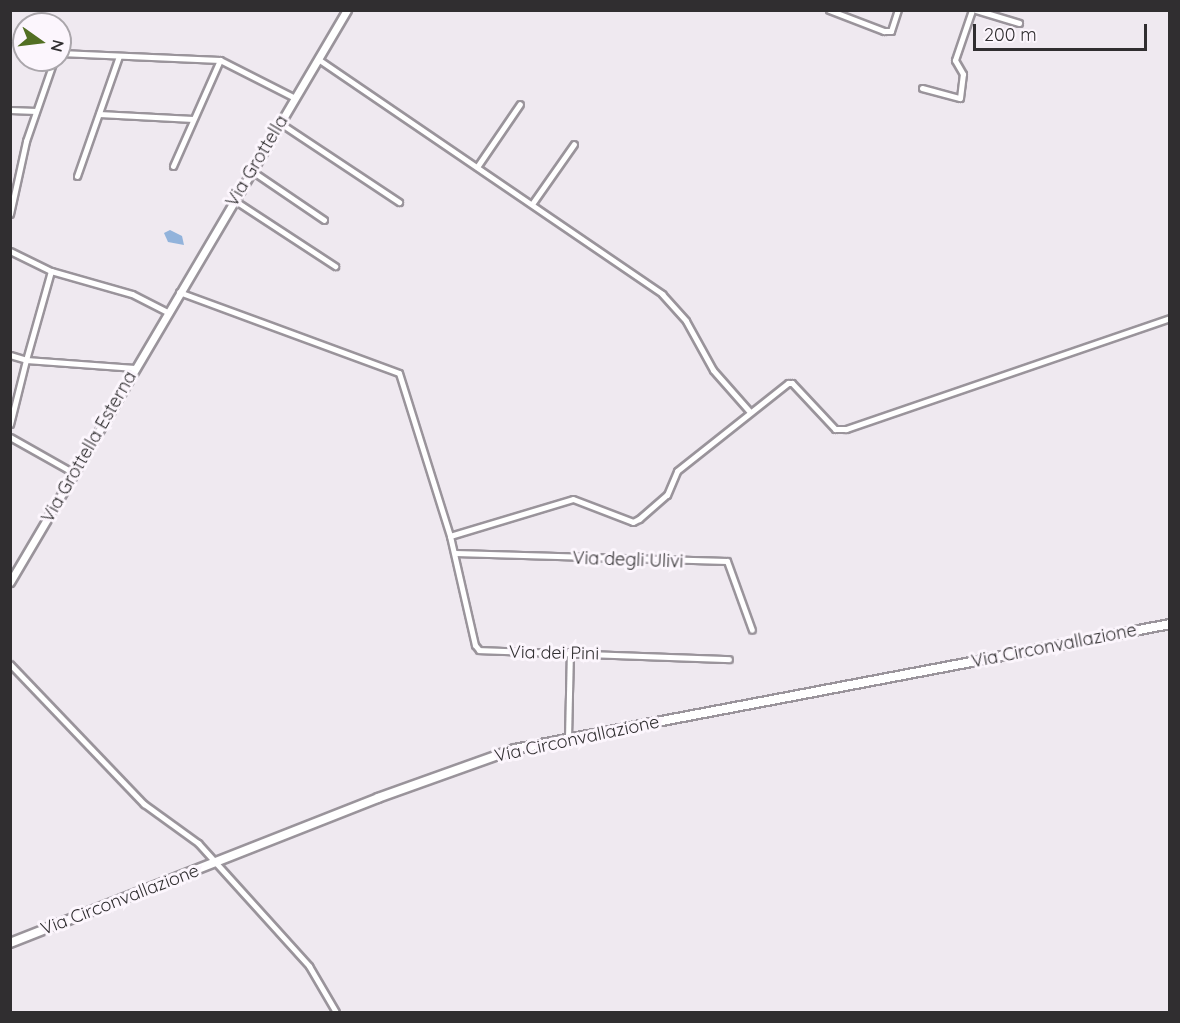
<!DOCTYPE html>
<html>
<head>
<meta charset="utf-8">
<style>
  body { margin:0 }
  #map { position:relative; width:1180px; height:1023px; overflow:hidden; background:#efe9f0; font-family:Quicksand,sans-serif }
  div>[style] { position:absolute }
  .water>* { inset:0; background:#92b3db }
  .roads { filter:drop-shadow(2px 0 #9a949b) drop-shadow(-2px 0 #9a949b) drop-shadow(0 2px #9a949b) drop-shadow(0 -2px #9a949b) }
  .minor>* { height:5px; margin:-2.5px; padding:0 2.5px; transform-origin:2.5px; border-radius:2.5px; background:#fff }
  .tertiary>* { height:7px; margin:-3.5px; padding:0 3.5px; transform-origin:3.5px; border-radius:3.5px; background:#fff }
  .secondary>* { height:8px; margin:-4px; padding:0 4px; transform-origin:4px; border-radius:4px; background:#fff }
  span { translate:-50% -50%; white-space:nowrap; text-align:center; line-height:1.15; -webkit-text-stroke:6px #fcf6fd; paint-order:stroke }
  .street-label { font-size:18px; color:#302e30 }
  .frame { position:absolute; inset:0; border:12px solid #302e30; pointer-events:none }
  .north { position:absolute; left:12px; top:12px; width:60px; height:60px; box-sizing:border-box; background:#fcf6fd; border:2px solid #aaa6ab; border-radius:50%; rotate:104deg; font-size:16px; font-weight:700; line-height:24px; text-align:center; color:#302e30 }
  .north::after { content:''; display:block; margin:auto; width:21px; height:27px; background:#526f23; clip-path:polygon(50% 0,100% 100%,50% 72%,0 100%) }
  .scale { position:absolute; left:973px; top:24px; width:174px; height:27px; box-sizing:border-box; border:3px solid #302e30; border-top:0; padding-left:8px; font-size:18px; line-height:21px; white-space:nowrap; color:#302e30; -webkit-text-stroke:4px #fcf6fd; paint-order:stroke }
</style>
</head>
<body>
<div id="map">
  <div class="water">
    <i style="clip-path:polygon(170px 230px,182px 236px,184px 245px,168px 242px,164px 233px)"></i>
  </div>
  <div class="roads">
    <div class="minor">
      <i style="left:829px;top:10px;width:59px;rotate:20.9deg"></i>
      <i style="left:884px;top:31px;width:7px"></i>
      <i style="left:891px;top:31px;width:22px;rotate:-72deg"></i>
      <i style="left:976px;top:10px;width:45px;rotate:16.8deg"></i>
      <i style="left:60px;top:53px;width:160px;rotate:2.5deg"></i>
      <i style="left:220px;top:60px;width:84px;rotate:26.9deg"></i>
      <i style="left:318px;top:59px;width:417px;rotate:34.3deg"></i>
      <i style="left:662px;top:294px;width:36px;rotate:48deg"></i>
      <i style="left:686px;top:321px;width:56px;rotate:61.1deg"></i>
      <i style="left:713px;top:370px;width:56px;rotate:48.6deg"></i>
      <i style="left:922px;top:88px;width:39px;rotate:15deg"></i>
      <i style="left:960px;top:98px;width:24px;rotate:-83deg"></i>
      <i style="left:963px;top:74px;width:16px;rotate:-120deg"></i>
      <i style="left:955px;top:60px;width:53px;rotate:-71.2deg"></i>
      <i style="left:10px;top:110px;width:26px;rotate:2deg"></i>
      <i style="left:99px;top:114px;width:94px;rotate:3deg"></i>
      <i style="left:280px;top:123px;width:143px;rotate:33.6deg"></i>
      <i style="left:173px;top:166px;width:116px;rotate:-66.1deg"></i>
      <i style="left:477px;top:167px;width:76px;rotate:-55.7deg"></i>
      <i style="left:252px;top:171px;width:87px;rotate:34.2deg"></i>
      <i style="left:77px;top:176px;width:127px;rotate:-70.7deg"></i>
      <i style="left:234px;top:200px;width:121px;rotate:33.2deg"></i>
      <i style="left:532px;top:204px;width:73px;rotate:-55deg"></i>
      <i style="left:10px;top:214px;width:75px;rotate:-77.6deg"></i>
      <i style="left:26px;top:141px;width:86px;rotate:-70.9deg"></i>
      <i style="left:10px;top:251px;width:46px;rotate:26deg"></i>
      <i style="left:51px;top:271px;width:84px;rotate:15.9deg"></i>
      <i style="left:132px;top:294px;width:39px;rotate:27deg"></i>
      <i style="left:51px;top:271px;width:92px;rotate:105.7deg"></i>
      <i style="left:26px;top:360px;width:109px;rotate:4.2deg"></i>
      <i style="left:179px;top:292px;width:234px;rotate:20.2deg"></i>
      <i style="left:399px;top:373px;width:171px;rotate:72.6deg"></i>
      <i style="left:450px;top:536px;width:112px;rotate:77.1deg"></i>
      <i style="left:475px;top:645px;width:6px;rotate:51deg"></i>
      <i style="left:479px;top:650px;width:250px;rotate:2.1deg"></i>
      <i style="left:10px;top:355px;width:17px;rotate:17deg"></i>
      <i style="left:26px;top:360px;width:66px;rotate:104deg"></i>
      <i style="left:10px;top:437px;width:73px;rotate:29.4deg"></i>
      <i style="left:450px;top:536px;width:128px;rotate:-16.7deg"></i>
      <i style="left:573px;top:499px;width:64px;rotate:21deg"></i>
      <i style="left:633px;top:522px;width:7px;rotate:-27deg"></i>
      <i style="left:639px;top:519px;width:37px;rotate:-41deg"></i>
      <i style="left:667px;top:495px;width:26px;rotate:-67deg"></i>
      <i style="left:677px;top:471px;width:142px;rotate:-38.4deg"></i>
      <i style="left:788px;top:383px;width:4px"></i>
      <i style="left:792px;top:383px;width:63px;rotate:46.9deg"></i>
      <i style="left:835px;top:429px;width:11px"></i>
      <i style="left:846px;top:429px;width:342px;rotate:-18.9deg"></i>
      <i style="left:455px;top:553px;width:272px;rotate:1.7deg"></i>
      <i style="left:727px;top:561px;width:73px;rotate:70.1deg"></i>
      <i style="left:10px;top:664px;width:194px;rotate:46.3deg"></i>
      <i style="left:144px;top:804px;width:67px;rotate:35.8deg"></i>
      <i style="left:198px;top:843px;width:166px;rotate:47.9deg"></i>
      <i style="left:309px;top:966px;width:53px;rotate:59.6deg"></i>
      <i style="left:568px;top:738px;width:86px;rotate:-88.7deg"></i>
    </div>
    <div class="tertiary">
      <i style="left:10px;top:582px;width:664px;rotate:-59.5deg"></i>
    </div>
    <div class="secondary">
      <i style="left:10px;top:943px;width:396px;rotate:-21.5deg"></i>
      <i style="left:378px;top:798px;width:145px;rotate:-19.7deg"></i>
      <i style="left:515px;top:749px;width:667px;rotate:-10.8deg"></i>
    </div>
  </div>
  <div class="street-label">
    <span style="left:257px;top:161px;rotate:-59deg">Via Grottella</span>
    <span style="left:89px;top:447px;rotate:-60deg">Via Grottella Esterna</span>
    <span style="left:628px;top:560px;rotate:2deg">Via degli Ulivi</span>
    <span style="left:1054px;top:646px;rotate:-11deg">Via Circonvallazione</span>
    <span style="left:554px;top:653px;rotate:1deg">Via dei Pini</span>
    <span style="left:577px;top:739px;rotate:-12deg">Via Circonvallazione</span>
    <span style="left:120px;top:900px;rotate:-21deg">Via Circonvallazione</span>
  </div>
  <div class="frame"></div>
  <div class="north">N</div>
  <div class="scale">200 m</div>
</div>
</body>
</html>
